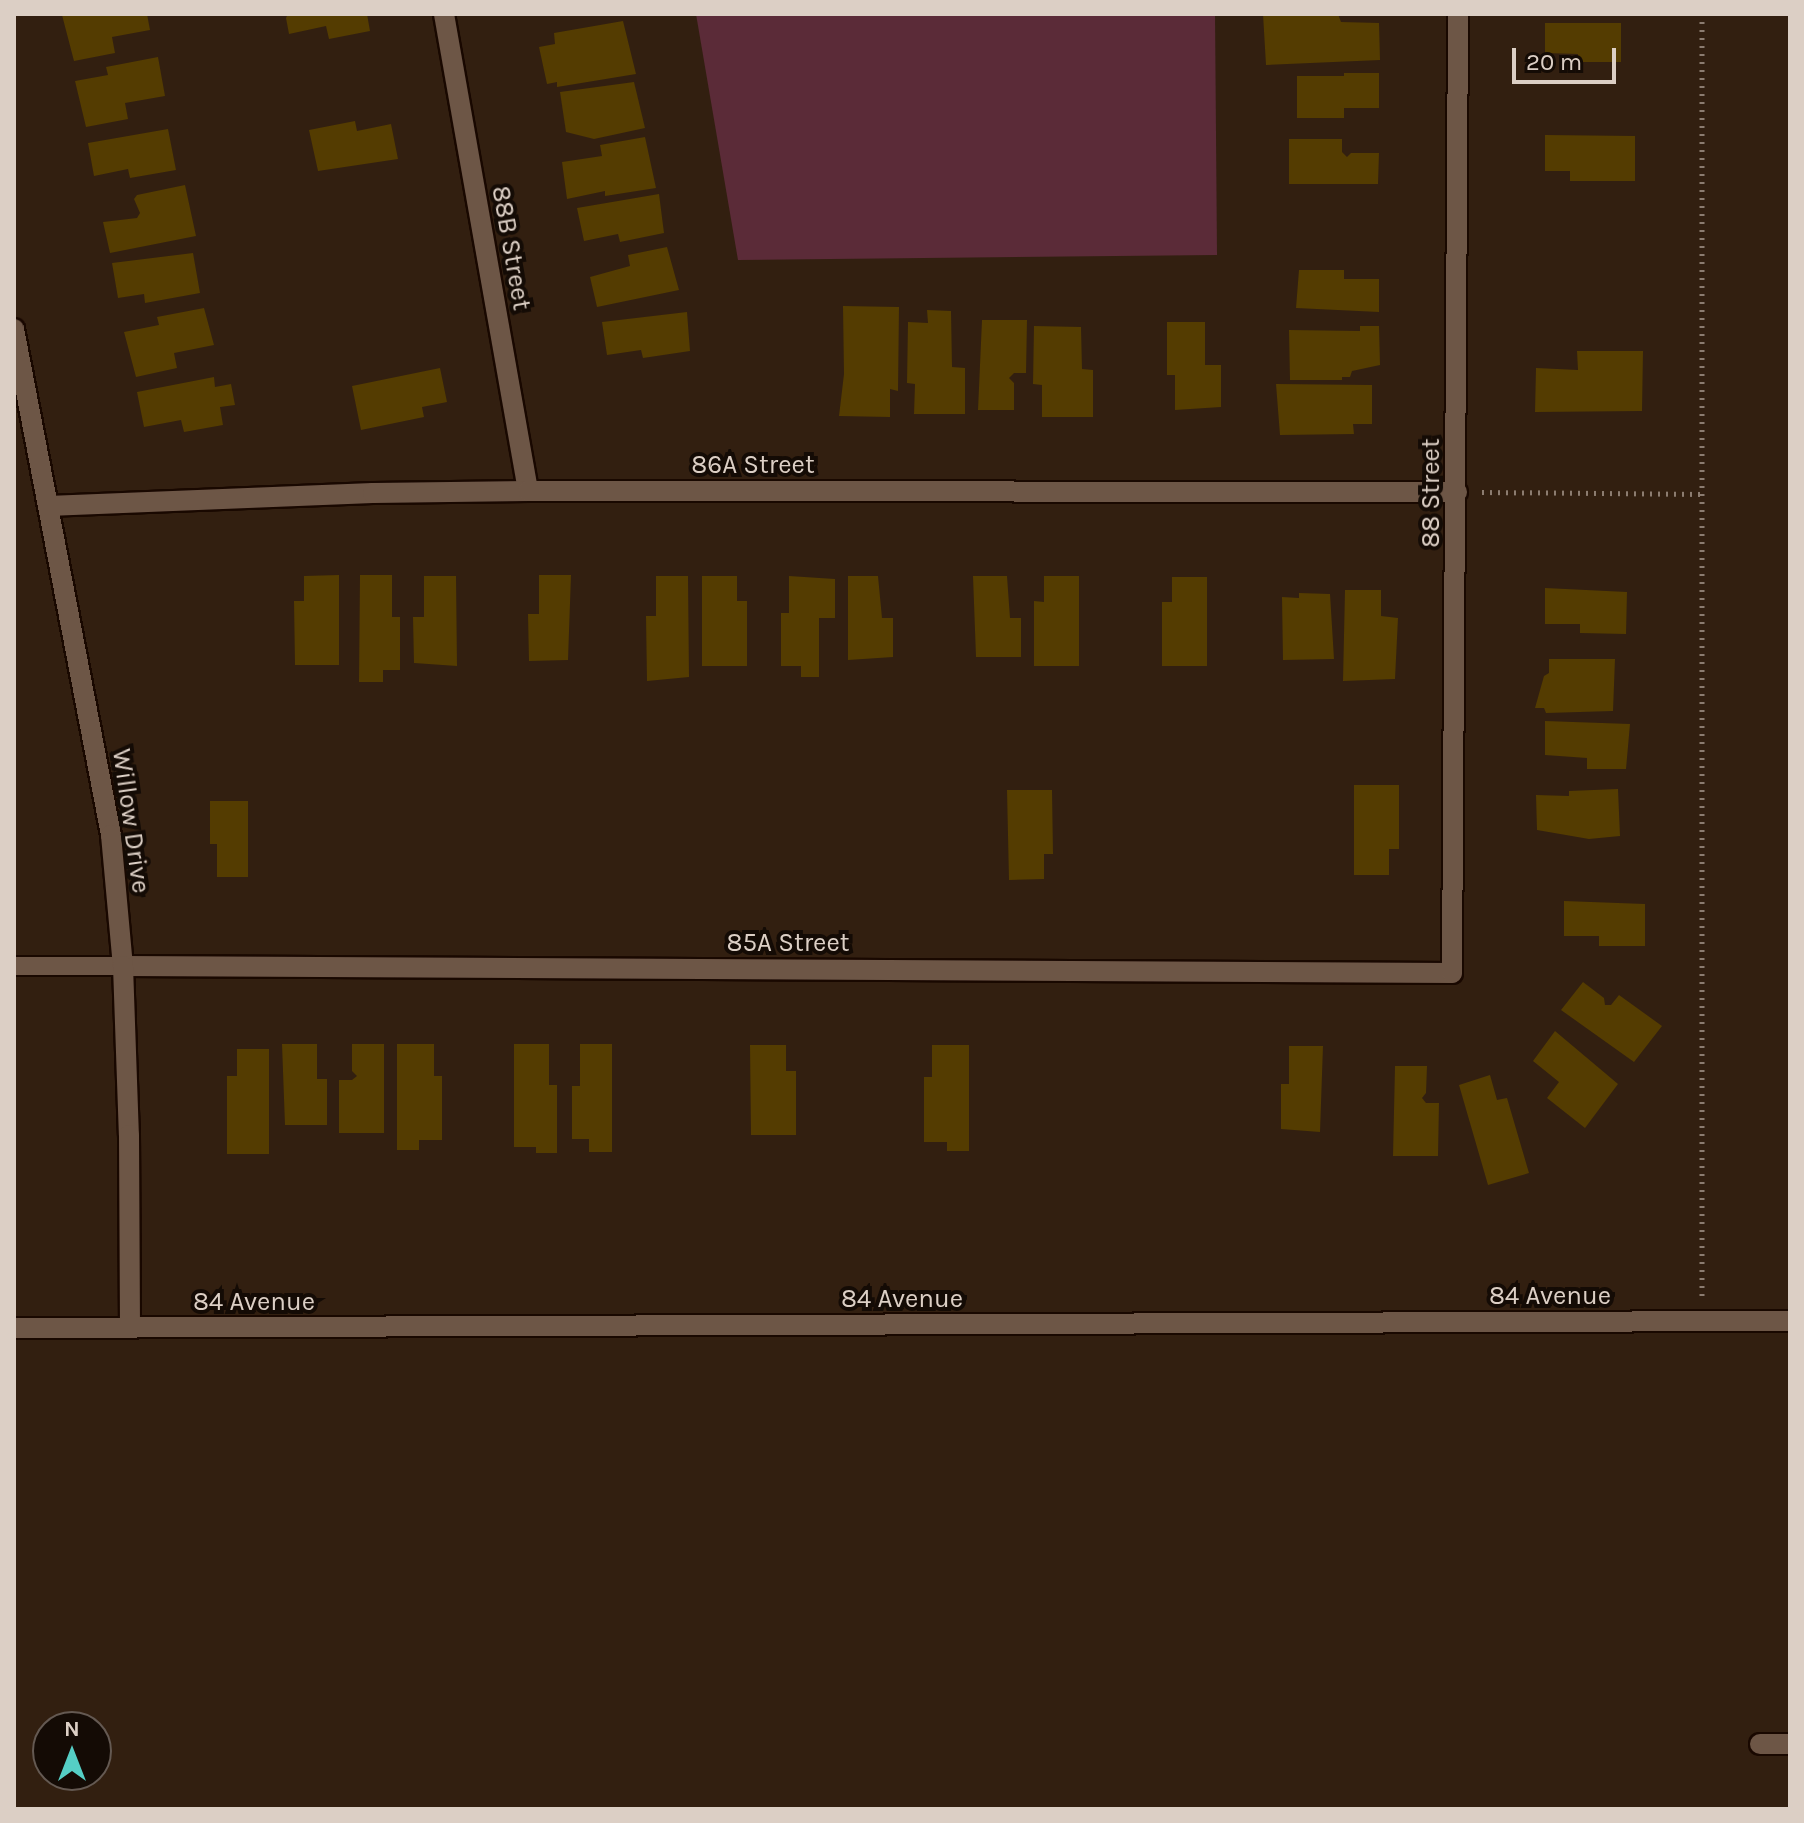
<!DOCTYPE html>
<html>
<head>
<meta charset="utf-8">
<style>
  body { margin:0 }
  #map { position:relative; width:1804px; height:1823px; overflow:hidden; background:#321f10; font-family:Karla,sans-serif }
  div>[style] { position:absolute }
  .green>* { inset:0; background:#5b2b38 }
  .building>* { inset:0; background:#543c01 }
  .path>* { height:5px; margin-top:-2.5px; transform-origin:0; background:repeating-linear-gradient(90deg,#8c7c70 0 2px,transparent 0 8px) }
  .roads { filter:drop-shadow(2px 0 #190800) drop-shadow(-2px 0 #190800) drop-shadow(0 2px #190800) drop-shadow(0 -2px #190800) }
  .lane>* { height:18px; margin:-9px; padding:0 9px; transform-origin:9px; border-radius:9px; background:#6d5646 }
  .street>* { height:20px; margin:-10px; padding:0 10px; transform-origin:10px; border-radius:10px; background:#6d5646 }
  .secondary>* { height:20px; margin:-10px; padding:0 10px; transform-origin:10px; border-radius:10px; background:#6d5646 }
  span { translate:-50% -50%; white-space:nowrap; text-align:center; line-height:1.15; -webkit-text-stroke:8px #140b05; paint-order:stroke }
  .street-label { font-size:26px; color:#dccfc5 }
  .frame { position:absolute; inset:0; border:16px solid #dccfc5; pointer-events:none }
  .north { position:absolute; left:32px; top:1711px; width:80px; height:80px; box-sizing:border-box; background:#140b05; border:2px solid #645952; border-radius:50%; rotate:0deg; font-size:22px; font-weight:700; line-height:32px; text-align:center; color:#dccfc5 }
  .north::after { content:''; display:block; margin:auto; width:28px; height:36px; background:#55cec5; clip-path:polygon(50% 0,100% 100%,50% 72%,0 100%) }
  .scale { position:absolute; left:1512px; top:48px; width:104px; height:36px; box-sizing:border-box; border:4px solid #dccfc5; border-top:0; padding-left:10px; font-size:24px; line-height:28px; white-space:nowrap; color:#dccfc5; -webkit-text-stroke:6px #140b05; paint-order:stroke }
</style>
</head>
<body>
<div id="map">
  <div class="green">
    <i style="clip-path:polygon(696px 14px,1215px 14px,1217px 255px,738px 260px)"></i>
  </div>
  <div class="building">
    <i style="clip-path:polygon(147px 14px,150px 30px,112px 37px,115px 53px,74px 61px,62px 15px)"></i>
    <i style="clip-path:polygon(288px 14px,367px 14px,370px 31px,329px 39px,326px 26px,289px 34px,286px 18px)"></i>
    <i style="clip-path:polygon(1263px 14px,1338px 14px,1341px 22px,1379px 23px,1380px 60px,1266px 65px)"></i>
    <i style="clip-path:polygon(623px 21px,636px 74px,557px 87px,557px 82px,547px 84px,539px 47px,555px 44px,554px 33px)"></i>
    <i style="clip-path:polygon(1545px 23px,1621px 23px,1621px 62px,1578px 62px,1578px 54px,1545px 53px)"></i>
    <i style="clip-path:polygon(158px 57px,165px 96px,125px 103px,128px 119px,86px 127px,75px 81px,108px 75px,106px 67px)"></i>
    <i style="clip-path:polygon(1344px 73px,1379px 73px,1379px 108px,1344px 108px,1344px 118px,1297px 118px,1297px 76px,1344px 76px)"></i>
    <i style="clip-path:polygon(634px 82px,645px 128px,594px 139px,566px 132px,560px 92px)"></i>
    <i style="clip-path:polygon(355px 121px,357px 131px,391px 124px,398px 159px,318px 171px,309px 130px)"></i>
    <i style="clip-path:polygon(168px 129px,176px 170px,130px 178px,128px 169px,94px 176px,88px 143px)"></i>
    <i style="clip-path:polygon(1545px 135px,1635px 136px,1635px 181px,1570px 181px,1570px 171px,1545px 171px)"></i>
    <i style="clip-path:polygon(645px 137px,656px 188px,605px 196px,605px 191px,567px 199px,562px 162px,602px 156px,600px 145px)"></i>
    <i style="clip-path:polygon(1289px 139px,1342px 139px,1342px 152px,1347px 157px,1351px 153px,1379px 153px,1378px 184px,1289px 184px)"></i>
    <i style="clip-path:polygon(185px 185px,196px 236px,110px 253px,103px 222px,137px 218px,140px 213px,134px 199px,137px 195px)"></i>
    <i style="clip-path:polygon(659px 194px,664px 233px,620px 242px,618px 234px,584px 241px,577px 208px)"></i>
    <i style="clip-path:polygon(667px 247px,679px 290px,597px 307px,590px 277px,630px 266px,628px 255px)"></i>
    <i style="clip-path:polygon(193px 253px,200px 293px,145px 303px,144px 294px,118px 298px,112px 263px)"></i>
    <i style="clip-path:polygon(1299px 270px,1344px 270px,1344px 279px,1379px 279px,1379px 312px,1296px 308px)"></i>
    <i style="clip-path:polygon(843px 306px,899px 307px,898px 391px,890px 389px,890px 417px,839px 416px,844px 374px)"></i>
    <i style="clip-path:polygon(204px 308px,214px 345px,174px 353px,177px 368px,136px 377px,124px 332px,159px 325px,157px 317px)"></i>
    <i style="clip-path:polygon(927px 310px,951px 311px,952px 367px,965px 368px,965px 414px,914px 414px,915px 384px,907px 383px,908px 322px,928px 323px)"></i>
    <i style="clip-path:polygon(687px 312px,690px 351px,643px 358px,641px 350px,607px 355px,602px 322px)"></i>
    <i style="clip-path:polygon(982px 320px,1027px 320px,1026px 373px,1014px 373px,1009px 378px,1014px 383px,1014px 410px,978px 410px)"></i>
    <i style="clip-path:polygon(1167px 322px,1205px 322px,1205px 365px,1221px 365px,1221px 407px,1175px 410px,1175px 375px,1167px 375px)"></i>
    <i style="clip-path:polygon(1034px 326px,1081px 327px,1082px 369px,1093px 370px,1093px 417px,1042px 417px,1042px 385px,1033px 384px)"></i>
    <i style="clip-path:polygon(1360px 326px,1379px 326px,1380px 365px,1352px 371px,1350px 377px,1342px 377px,1342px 380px,1290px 380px,1289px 330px,1360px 331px)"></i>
    <i style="clip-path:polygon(1577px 351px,1643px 351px,1642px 411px,1535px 412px,1536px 368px,1578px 370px)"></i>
    <i style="clip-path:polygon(440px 368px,447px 402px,422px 407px,424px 417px,361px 430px,352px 386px)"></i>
    <i style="clip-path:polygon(214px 377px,215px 387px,231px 384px,235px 405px,220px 407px,223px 425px,184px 432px,181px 420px,144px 427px,137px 392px)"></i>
    <i style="clip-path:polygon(1276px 384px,1372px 385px,1372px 424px,1353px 424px,1354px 434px,1280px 435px)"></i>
    <i style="clip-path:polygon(339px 575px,339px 665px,295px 665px,294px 601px,304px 601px,304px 576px)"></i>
    <i style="clip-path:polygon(360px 575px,392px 575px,392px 617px,400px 617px,400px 670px,383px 670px,383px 682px,359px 682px)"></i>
    <i style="clip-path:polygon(539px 575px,571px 575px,568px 660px,529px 661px,528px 614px,539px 614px)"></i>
    <i style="clip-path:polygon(424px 576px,456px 576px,457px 666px,414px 663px,413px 617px,424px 617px)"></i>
    <i style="clip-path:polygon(656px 576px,688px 576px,689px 677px,647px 681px,646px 616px,656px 616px)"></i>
    <i style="clip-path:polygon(702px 576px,737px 576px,737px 601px,747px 601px,747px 666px,702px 666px)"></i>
    <i style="clip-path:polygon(789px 576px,835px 579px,835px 618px,819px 618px,819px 677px,801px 677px,801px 666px,781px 666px,781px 613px,789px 613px)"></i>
    <i style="clip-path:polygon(848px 576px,878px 576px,882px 618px,893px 618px,893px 657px,848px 660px)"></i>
    <i style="clip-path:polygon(973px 576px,1007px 576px,1010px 618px,1021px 618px,1021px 657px,976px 657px)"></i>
    <i style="clip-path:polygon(1044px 576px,1079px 576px,1079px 666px,1034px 666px,1034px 601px,1044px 602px)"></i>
    <i style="clip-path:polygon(1172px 577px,1207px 577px,1207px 666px,1162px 666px,1162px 602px,1172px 602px)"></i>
    <i style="clip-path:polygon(1545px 588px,1627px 592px,1626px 634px,1580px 633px,1580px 624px,1545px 624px)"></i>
    <i style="clip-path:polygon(1345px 590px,1381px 590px,1381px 616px,1398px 618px,1395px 679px,1343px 681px)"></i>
    <i style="clip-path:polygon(1299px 593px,1330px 594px,1334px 659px,1283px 660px,1282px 597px,1299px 598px)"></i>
    <i style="clip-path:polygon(1549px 659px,1615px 659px,1613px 711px,1546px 713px,1544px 708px,1535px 708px,1544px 676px,1549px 673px)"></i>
    <i style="clip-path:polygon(1545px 721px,1630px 724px,1626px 769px,1587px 769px,1587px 758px,1545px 755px)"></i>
    <i style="clip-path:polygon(1354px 785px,1399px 785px,1399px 849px,1389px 849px,1389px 875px,1354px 875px)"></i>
    <i style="clip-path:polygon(1618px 789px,1620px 836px,1589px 839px,1537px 830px,1536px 795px,1569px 796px,1569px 791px)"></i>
    <i style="clip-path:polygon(1007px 790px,1052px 790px,1053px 854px,1044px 854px,1044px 879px,1009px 880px)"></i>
    <i style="clip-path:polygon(210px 801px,248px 801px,248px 877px,217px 877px,217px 844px,210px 844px)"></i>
    <i style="clip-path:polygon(1564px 901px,1645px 904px,1645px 946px,1599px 946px,1599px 936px,1564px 936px)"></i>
    <i style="clip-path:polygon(1583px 982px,1604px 998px,1605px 1005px,1611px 1005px,1619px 995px,1662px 1026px,1634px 1062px,1561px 1010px)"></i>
    <i style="clip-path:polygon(1555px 1031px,1618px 1084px,1585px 1128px,1547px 1098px,1559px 1082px,1533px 1061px)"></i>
    <i style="clip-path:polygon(282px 1044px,317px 1044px,317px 1079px,327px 1079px,327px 1125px,285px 1125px)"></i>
    <i style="clip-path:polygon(352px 1044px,384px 1044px,384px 1133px,339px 1133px,339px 1080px,352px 1080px,357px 1076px,352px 1071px)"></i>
    <i style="clip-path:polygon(397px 1044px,434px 1044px,434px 1076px,442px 1076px,442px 1140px,419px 1140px,419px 1150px,397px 1150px)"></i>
    <i style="clip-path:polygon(514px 1044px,549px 1044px,549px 1085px,557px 1085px,557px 1153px,536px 1153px,536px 1147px,514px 1147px)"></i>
    <i style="clip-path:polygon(580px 1044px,612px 1044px,612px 1152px,589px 1152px,589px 1139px,572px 1139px,572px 1086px,580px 1086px)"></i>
    <i style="clip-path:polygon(750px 1045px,786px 1045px,786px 1071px,796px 1071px,796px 1135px,751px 1135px)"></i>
    <i style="clip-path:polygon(932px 1045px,969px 1045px,969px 1151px,947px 1151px,947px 1142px,924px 1142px,924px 1077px,932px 1077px)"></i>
    <i style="clip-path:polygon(1289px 1046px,1323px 1046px,1320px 1132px,1281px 1129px,1281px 1084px,1289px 1084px)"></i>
    <i style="clip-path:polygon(237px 1049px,269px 1049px,269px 1154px,227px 1154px,227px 1076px,237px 1076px)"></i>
    <i style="clip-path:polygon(1395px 1066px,1427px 1066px,1426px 1093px,1422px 1098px,1426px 1103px,1439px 1103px,1438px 1156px,1393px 1156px)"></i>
    <i style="clip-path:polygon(1490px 1075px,1497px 1100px,1507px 1098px,1529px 1173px,1488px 1185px,1459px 1085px)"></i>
  </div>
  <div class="path">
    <i style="left:1702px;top:14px;width:1283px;rotate:90deg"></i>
    <i style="left:1482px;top:492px;width:220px;rotate:0.5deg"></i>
  </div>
  <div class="roads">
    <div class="lane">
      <i style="left:14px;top:966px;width:109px"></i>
    </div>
    <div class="street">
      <i style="left:444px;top:14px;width:484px;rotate:80deg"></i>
      <i style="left:48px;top:506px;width:325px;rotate:-2.3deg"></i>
      <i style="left:373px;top:493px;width:155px;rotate:-0.7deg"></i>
      <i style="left:528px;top:491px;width:929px;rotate:0.06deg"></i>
      <i style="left:123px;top:966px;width:1329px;rotate:0.3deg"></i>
      <i style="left:1452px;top:973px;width:959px;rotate:-89.64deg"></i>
      <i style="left:1760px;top:1744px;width:30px"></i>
    </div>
    <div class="secondary">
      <i style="left:14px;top:329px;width:515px;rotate:79.15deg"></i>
      <i style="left:111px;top:835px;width:132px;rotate:84.8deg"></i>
      <i style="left:123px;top:966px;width:169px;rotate:88deg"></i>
      <i style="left:129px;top:1135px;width:193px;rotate:89.7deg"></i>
      <i style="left:14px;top:1328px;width:1776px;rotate:-0.23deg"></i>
    </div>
  </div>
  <div class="street-label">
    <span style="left:511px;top:248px;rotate:80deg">88B Street</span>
    <span style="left:753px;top:465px">86A Street</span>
    <span style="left:1431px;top:493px;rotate:-90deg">88 Street</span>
    <span style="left:131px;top:821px;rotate:82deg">Willow Drive</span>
    <span style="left:788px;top:943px">85A Street</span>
    <span style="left:1550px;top:1296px">84 Avenue</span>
    <span style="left:902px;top:1299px">84 Avenue</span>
    <span style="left:254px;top:1302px">84 Avenue</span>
  </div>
  <div class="frame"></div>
  <div class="north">N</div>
  <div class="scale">20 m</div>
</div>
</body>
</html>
